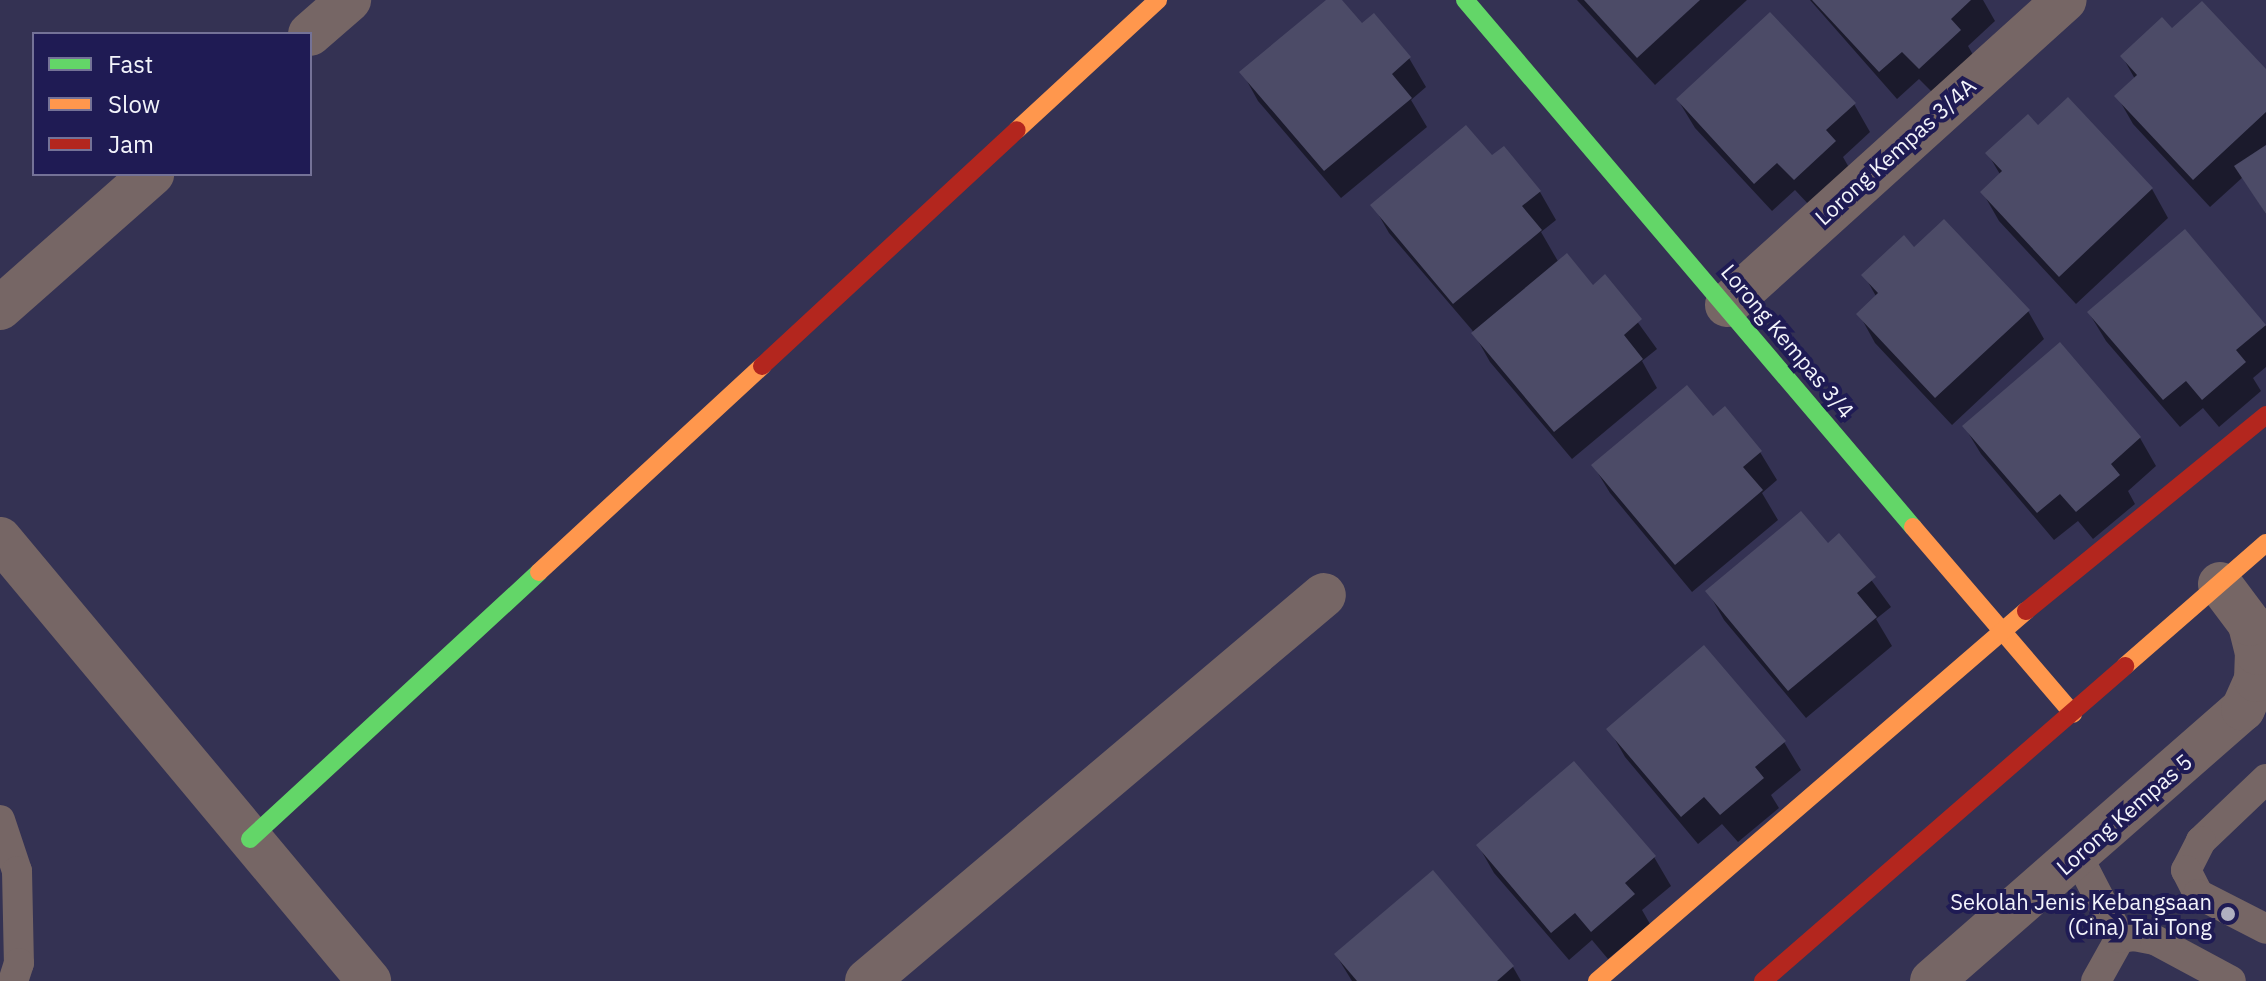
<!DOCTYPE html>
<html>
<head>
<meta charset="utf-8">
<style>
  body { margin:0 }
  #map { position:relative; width:2266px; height:981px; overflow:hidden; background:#343253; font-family:"IBM Plex Sans",sans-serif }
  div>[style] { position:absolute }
  .shadow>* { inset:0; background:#0007 }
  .building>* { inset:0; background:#4c4b67 }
  .lane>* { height:30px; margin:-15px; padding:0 15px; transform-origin:15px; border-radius:15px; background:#766665 }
  .street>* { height:44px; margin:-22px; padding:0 22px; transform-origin:22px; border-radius:22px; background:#766665 }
  .fast>* { height:18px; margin:-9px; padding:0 9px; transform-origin:9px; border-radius:9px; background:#63d668 }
  .slow>* { height:18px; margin:-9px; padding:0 9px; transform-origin:9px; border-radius:9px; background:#ff974d }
  .jam>* { height:18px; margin:-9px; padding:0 9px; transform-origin:9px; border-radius:9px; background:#b3261e }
  .dots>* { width:22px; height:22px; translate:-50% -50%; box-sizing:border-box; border:4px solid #1f1b54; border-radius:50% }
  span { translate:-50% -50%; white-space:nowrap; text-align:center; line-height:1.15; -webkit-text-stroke:8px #1f1b54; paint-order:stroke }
  .street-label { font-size:22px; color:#f3f4fb }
  .poi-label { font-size:22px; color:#f3f4fb }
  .right { translate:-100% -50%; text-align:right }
  .legend { position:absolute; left:32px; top:32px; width:280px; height:144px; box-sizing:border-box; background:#1f1b54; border:2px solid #747297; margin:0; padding:10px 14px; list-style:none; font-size:24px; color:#f3f4fb }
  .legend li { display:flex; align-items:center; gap:16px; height:40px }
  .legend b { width:40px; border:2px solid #747297 }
</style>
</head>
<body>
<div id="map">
  <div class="shadow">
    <i style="clip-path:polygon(1329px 0,1339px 0,1362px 26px,1409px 58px,1426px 87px,1411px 100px,1427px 127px,1341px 198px,1258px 101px,1242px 72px)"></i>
    <i style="clip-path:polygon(1577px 0,1747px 0,1655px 85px)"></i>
    <i style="clip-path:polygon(1810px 0,1983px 0,1995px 21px,1968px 46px,1976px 60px,1936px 96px,1919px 79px,1897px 99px)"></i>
    <i style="clip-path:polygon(2172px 31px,2266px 72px,2266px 214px,2243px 177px,2210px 207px,2133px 124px,2117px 96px,2135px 79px,2122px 56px)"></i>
    <i style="clip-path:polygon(1678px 100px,1854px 104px,1870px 132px,1843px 157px,1851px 171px,1811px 207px,1795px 190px,1772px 211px,1695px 128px)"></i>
    <i style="clip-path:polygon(2068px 100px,2152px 189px,2168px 218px,2076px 304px,1999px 221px,1983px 193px,2001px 176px,1988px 154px,2038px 128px)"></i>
    <i style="clip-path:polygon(1491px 158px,1540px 192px,1556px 220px,1541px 232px,1559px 263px,1593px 287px,1605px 277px,1657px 349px,1642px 361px,1657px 388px,1572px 459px,1490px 362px,1472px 330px,1389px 233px,1373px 205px)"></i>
    <i style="clip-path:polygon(2185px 232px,2266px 326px,2266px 367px,2253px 378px,2261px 391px,2219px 427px,2203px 408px,2180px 427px,2106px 341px,2089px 313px)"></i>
    <i style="clip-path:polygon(1914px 250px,2028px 311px,2044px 339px,1952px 425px,1875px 343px,1859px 314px,1877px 298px,1864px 275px)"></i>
    <i style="clip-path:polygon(1713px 419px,1760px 452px,1777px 480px,1762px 493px,1778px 520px,1692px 592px,1610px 493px,1593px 465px)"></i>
    <i style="clip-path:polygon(1964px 426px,2140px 438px,2156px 466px,2128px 491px,2135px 504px,2093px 539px,2078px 521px,2054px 540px,1981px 454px)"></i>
    <i style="clip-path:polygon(1839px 536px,1891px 607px,1876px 619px,1892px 646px,1806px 718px,1724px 620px,1708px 592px,1827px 545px)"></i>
    <i style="clip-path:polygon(1609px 729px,1784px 742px,1801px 770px,1771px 795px,1779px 808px,1738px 842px,1722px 824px,1698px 844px,1625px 757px)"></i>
    <i style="clip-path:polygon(1478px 845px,1654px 857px,1671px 886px,1642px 910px,1650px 924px,1608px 959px,1592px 940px,1569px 960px,1494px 873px)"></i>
    <i style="clip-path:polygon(1336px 955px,1513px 967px,1521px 981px,1352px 981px)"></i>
  </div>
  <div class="building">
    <i style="clip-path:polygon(1326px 0,1342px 0,1362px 23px,1374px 13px,1411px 57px,1392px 74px,1412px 98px,1324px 171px,1239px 72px)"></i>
    <i style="clip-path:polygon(1584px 0,1700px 0,1637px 58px)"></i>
    <i style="clip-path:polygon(1812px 0,1971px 0,1951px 19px,1961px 30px,1919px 69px,1902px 52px,1879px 72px)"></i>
    <i style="clip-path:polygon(2202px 1px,2266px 69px,2266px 112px,2193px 180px,2114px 96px,2137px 75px,2120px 56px,2162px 17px,2172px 28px)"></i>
    <i style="clip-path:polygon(1770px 12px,1856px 103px,1826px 130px,1836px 141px,1794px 180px,1777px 163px,1754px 184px,1676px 99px)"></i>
    <i style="clip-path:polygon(2068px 97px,2153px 188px,2059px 277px,1980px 192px,2002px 171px,1985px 153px,2028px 114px,2038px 125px)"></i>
    <i style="clip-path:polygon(1466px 125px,1492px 155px,1504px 146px,1541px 191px,1522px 206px,1542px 230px,1453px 304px,1370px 205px)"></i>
    <i style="clip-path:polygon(2266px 145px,2266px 214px,2234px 166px)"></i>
    <i style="clip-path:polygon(1944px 219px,2030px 310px,1935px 398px,1856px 314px,1878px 293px,1861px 275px,1904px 235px,1914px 247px)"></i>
    <i style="clip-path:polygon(2185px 229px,2266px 325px,2236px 350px,2246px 362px,2202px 400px,2186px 381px,2163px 400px,2087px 312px)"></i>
    <i style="clip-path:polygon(1567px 253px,1593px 285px,1605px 274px,1642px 319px,1624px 335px,1643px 359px,1554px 432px,1471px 333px)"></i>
    <i style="clip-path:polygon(2060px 342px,2141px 437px,2111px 464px,2120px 475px,2076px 512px,2060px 494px,2037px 513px,1962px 426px)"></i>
    <i style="clip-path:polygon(1687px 385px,1713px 416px,1725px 406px,1762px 451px,1743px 467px,1763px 490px,1675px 565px,1591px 465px)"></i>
    <i style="clip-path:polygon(1801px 511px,1828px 543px,1839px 533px,1876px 577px,1857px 593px,1877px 617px,1788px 691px,1705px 591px)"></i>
    <i style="clip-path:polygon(1704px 645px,1786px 741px,1755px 767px,1764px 778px,1720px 815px,1704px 797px,1681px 817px,1606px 729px)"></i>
    <i style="clip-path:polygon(1574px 761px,1656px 856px,1625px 883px,1635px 894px,1591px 932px,1575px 913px,1551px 933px,1476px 845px)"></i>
    <i style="clip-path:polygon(1433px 870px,1514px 966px,1497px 981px,1357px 981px,1334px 954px)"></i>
  </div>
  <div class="lane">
    <i style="left:2266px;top:779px;width:90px;rotate:136.4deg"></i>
    <i style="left:2201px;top:841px;width:33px;rotate:117deg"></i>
    <i style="left:2186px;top:870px;width:27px;rotate:63deg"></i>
    <i style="left:2198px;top:894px;width:76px;rotate:27.2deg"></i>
    <i style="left:0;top:820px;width:54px;rotate:71.6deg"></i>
    <i style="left:17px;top:871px;width:92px;rotate:88.8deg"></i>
    <i style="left:19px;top:963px;width:19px;rotate:108deg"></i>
    <i style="left:2077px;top:855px;width:93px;rotate:62.6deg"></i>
    <i style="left:2096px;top:981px;width:49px;rotate:-60.8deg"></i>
    <i style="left:2120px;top:938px;width:14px;rotate:-8deg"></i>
    <i style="left:2134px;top:936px;width:21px;rotate:11deg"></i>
    <i style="left:2155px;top:940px;width:86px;rotate:28.3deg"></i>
  </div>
  <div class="street">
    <i style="left:310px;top:34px;width:52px;rotate:-41.1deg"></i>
    <i style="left:1727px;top:305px;width:455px;rotate:-42.1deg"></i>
    <i style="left:0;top:308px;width:203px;rotate:-41.4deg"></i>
    <i style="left:0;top:539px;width:576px;rotate:50.14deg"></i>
    <i style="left:867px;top:981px;width:598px;rotate:-40.19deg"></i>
    <i style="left:1932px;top:981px;width:413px;rotate:-41.2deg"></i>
    <i style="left:2243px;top:709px;width:32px;rotate:-66deg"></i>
    <i style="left:2256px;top:680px;width:27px;rotate:-88deg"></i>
    <i style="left:2257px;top:653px;width:30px;rotate:-104deg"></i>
    <i style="left:2250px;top:624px;width:50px;rotate:-126.9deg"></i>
  </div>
  <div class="fast">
    <i style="left:1465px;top:0;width:692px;rotate:49.63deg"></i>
    <i style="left:250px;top:839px;width:393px;rotate:-42.7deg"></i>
  </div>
  <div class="slow">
    <i style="left:1017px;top:130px;width:192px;rotate:-42.7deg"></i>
    <i style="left:1913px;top:527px;width:246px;rotate:49.4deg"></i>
    <i style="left:539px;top:572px;width:304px;rotate:-42.7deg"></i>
    <i style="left:2125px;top:666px;width:187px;rotate:-41.1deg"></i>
    <i style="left:1597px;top:981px;width:567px;rotate:-40.78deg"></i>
  </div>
  <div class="jam">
    <i style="left:762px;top:366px;width:347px;rotate:-42.8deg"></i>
    <i style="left:2026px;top:611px;width:310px;rotate:-39.2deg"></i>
    <i style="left:1763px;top:981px;width:480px;rotate:-41deg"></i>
  </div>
  <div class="dots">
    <i style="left:2228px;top:914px;background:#b0b0c0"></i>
  </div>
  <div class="street-label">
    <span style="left:1895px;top:151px;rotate:-42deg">Lorong Kempas 3/4A</span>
    <span style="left:1788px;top:341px;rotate:50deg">Lorong Kempas 3/4</span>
    <span style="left:2124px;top:814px;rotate:-41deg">Lorong Kempas 5</span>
  </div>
  <div class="poi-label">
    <span class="right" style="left:2212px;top:914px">Sekolah Jenis Kebangsaan<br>(Cina) Tai Tong</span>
  </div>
  <ul class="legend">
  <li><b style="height:10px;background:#63d668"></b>Fast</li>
  <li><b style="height:10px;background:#ff974d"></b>Slow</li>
  <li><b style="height:10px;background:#b3261e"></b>Jam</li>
  </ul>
</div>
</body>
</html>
